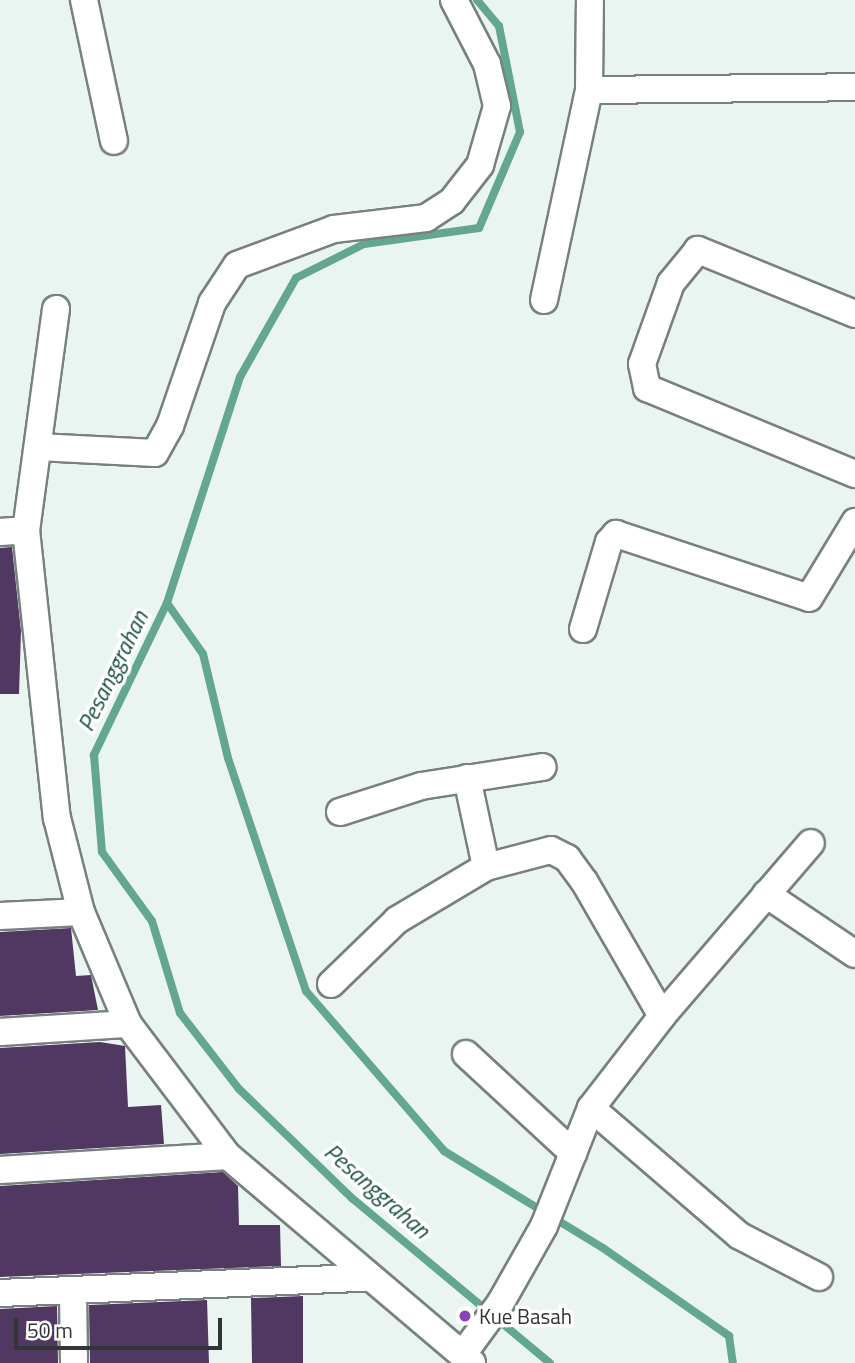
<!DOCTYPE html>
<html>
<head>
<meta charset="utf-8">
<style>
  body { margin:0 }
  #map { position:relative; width:855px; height:1363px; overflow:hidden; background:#eaf5f1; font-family:"Titillium Web",sans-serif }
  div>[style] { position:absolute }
  .stream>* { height:8px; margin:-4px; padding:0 4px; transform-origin:4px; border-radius:4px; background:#63a692 }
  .building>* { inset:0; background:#503862 }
  .roads { filter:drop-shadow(2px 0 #77817d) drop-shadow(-2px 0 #77817d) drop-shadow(0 2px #77817d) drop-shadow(0 -2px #77817d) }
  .minor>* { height:26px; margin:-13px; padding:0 13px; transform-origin:13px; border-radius:13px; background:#fff }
  .dots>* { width:19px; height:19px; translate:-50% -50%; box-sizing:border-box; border:4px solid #fff; border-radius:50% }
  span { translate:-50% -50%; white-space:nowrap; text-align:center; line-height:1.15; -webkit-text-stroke:7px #fff; paint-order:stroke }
  .poi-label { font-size:21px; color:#313634 }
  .left { translate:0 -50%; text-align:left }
  .water-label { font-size:23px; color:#164e40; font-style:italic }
  .scale { position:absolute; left:14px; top:1318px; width:208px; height:32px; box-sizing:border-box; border:4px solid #313634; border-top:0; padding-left:9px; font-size:21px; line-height:24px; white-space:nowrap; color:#313634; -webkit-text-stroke:5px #fff; paint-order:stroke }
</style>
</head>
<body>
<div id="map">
  <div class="stream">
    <i style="left:477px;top:0;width:34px;rotate:50deg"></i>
    <i style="left:499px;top:26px;width:108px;rotate:78.8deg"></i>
    <i style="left:520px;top:132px;width:104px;rotate:113.1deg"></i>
    <i style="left:479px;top:228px;width:116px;rotate:172.1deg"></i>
    <i style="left:364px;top:244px;width:76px;rotate:153.4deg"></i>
    <i style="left:296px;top:278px;width:114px;rotate:119.5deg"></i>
    <i style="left:240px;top:377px;width:237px;rotate:107.9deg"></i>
    <i style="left:167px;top:603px;width:169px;rotate:115.7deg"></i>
    <i style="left:94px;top:755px;width:97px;rotate:85.3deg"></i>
    <i style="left:102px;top:852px;width:85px;rotate:54.1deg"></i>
    <i style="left:152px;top:921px;width:96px;rotate:73.1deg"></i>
    <i style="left:180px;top:1013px;width:96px;rotate:52.2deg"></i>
    <i style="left:239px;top:1089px;width:158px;rotate:44deg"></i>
    <i style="left:353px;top:1199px;width:256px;rotate:39.8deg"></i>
    <i style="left:167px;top:603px;width:62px;rotate:54.8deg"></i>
    <i style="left:203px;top:654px;width:107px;rotate:76.5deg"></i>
    <i style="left:228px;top:758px;width:246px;rotate:71.5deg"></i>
    <i style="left:306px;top:991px;width:211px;rotate:49.2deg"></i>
    <i style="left:444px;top:1151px;width:186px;rotate:31.4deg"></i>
    <i style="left:603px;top:1248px;width:154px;rotate:34.9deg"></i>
    <i style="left:729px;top:1336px;width:27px;rotate:82deg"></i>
  </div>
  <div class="building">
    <i style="clip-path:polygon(12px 547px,21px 631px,19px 694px,0 694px,0 548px)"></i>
    <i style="clip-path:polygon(71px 928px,76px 976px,91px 975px,98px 1010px,0 1016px,0 932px)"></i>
    <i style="clip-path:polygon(100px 1042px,125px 1046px,128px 1107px,161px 1105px,164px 1144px,0 1154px,0 1048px)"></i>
    <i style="clip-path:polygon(223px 1172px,238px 1186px,239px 1225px,280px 1225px,281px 1266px,0 1277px,0 1186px)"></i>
    <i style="clip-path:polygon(303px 1296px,303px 1363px,252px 1363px,251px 1298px)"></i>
    <i style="clip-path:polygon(207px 1300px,209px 1363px,90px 1363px,89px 1305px)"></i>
    <i style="clip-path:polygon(57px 1306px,58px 1363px,0 1363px,0 1309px)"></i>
  </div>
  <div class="roads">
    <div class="minor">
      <i style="left:84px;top:0;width:144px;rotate:78deg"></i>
      <i style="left:589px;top:90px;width:90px;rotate:-89.4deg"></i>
      <i style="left:544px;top:300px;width:215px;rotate:-77.9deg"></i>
      <i style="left:589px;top:90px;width:266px;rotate:-0.6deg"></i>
      <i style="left:56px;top:309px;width:223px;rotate:97.7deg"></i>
      <i style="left:26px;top:530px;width:290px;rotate:83.9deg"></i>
      <i style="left:57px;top:818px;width:97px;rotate:75.7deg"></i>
      <i style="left:81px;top:912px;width:121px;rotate:67.2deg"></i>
      <i style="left:128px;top:1024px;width:166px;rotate:52.9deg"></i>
      <i style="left:228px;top:1156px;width:320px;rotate:40.3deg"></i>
      <i style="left:855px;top:314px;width:170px;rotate:-157.8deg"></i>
      <i style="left:698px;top:250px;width:43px;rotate:129.3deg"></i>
      <i style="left:671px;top:283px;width:86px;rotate:109.7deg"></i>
      <i style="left:642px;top:364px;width:25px;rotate:78deg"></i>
      <i style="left:647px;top:388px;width:225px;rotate:22.5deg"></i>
      <i style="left:38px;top:447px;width:117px;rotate:2.9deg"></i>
      <i style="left:155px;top:453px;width:31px;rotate:-61deg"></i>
      <i style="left:170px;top:426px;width:130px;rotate:-71.1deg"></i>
      <i style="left:212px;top:303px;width:45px;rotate:-56.7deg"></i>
      <i style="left:237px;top:265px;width:103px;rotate:-20.4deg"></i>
      <i style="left:334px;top:229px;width:93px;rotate:-6.8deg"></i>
      <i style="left:426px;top:218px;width:31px;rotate:-33deg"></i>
      <i style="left:452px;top:201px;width:46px;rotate:-52.1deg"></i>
      <i style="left:480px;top:165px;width:61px;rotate:-73.9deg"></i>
      <i style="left:497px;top:106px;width:43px;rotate:-103.4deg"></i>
      <i style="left:487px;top:64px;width:72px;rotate:-117.3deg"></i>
      <i style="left:0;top:532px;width:26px;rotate:-4deg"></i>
      <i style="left:583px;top:629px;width:91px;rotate:-73.4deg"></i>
      <i style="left:609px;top:542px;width:11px;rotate:-49deg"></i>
      <i style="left:616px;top:534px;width:203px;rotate:18.3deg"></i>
      <i style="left:809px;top:598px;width:89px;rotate:-58.8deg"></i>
      <i style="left:467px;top:778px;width:91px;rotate:77.9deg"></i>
      <i style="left:340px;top:812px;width:85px;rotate:-17.8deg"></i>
      <i style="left:421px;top:786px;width:123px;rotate:-8.9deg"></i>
      <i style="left:766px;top:894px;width:107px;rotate:34deg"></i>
      <i style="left:0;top:916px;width:81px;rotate:-2.8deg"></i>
      <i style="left:331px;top:984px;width:92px;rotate:-44.1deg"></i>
      <i style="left:397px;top:920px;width:104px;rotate:-30.8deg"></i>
      <i style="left:486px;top:867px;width:67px;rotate:-14.7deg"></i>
      <i style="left:551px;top:850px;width:18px;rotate:27deg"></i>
      <i style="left:567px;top:858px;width:29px;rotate:54deg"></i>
      <i style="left:584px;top:881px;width:156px;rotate:60deg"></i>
      <i style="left:0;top:1032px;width:128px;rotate:-3.6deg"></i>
      <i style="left:466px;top:1054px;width:146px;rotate:42.8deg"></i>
      <i style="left:591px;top:1108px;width:196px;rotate:40.7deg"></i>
      <i style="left:740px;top:1236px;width:89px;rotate:27.4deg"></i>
      <i style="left:0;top:1170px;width:228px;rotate:-3.5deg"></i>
      <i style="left:73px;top:1291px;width:72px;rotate:89.2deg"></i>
      <i style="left:0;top:1293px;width:365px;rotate:-2.4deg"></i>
      <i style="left:463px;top:1354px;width:64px;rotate:-53.8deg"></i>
      <i style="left:501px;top:1302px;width:87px;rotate:-60.5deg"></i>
      <i style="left:544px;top:1226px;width:127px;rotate:-68.3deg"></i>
      <i style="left:591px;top:1108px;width:116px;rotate:-52.3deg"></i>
      <i style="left:662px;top:1016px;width:228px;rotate:-49.3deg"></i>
    </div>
  </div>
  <div class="dots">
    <i style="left:465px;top:1316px;background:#8b44b7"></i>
  </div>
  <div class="poi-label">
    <span class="left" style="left:479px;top:1316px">Kue Basah</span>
  </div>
  <div class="water-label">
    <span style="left:113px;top:671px;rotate:-64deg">Pesanggrahan</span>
    <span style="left:377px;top:1191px;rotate:41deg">Pesanggrahan</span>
  </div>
  <div class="scale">50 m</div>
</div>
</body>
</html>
